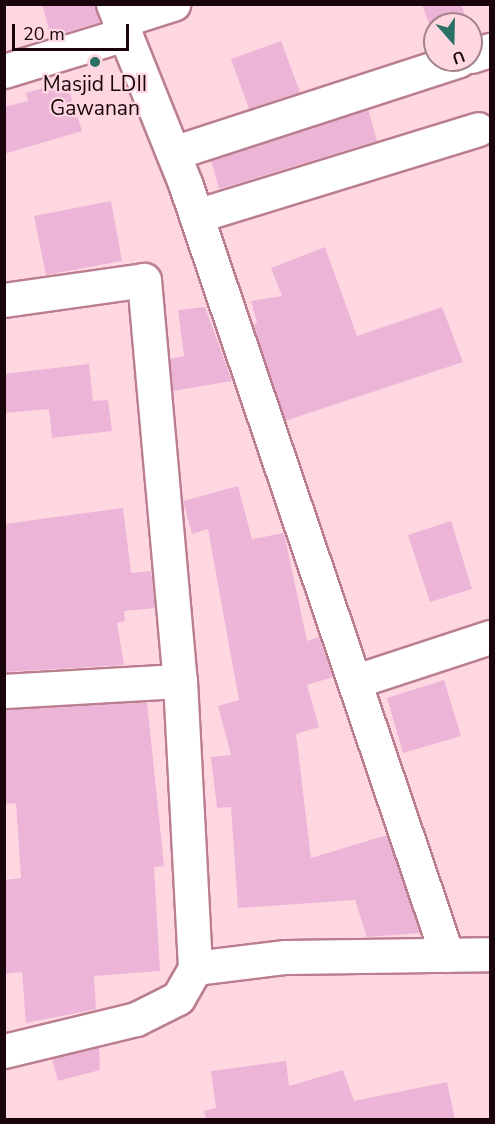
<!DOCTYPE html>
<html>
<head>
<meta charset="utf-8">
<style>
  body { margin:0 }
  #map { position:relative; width:495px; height:1124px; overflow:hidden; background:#ffd7e1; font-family:"Nunito Sans",sans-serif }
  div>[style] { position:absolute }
  .building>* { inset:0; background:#ecb5d7 }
  .roads { filter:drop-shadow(2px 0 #ba7e8f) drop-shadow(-2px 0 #ba7e8f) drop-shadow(0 2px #ba7e8f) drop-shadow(0 -2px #ba7e8f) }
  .minor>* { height:33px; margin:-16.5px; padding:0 16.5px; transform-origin:16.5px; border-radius:16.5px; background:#fff }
  .dots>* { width:16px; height:16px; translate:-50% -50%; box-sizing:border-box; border:3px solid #ffd7e1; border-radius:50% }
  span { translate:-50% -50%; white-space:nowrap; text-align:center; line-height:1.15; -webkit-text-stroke:4.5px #ffd7e1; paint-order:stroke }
  .poi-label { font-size:21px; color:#19050b }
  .frame { position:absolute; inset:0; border:6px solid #19050b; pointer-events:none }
  .north { position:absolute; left:423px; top:12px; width:60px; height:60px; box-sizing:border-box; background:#ffd7e1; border:2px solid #a3838b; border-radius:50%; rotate:160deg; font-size:16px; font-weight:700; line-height:24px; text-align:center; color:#19050b }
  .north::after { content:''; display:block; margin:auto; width:21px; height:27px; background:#2a7064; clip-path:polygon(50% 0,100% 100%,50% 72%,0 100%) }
  .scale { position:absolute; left:12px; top:24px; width:117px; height:27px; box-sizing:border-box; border:3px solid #19050b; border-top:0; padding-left:8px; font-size:18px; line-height:21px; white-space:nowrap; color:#19050b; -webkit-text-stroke:4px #ffd7e1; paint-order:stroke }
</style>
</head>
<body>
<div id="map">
  <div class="building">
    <i style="clip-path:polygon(42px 4px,95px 4px,100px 22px,51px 37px)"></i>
    <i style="clip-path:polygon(422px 4px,461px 4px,468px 24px,435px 24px,435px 41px)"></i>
    <i style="clip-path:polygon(281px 41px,300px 92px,249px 109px,231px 59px)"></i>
    <i style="clip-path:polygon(66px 81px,82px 131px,4px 154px,4px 107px,28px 101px,26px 93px)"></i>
    <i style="clip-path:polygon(368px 109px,377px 141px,219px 189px,211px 160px)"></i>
    <i style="clip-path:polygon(111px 201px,122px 261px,46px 275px,34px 216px)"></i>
    <i style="clip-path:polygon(325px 247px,357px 336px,442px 307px,463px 362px,285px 421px,253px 324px,257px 323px,251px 301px,282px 296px,271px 268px)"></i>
    <i style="clip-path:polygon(205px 307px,232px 381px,173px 391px,170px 359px,184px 356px,178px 310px)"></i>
    <i style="clip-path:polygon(89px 364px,93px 401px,108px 400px,112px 431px,52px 438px,49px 409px,4px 413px,4px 374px)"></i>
    <i style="clip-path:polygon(238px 486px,252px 539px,284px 533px,307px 641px,319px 637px,333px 677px,307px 685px,319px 727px,296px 734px,311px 858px,387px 835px,420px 933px,367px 937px,355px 900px,238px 908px,231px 807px,217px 808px,211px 757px,231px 755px,218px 706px,239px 700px,208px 529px,192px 534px,183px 501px)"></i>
    <i style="clip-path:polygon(123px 508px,131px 573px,151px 571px,155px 608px,124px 611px,125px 621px,117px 623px,124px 665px,4px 672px,4px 524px)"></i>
    <i style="clip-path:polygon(451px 521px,472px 589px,430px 602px,408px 535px)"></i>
    <i style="clip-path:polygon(444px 680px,461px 736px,403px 753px,387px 698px)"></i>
    <i style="clip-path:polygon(147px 702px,164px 866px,154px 867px,160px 971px,94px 976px,96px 1009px,26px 1023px,22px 972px,4px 974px,4px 880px,21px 878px,16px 803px,4px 804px,4px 710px)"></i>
    <i style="clip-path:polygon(99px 1047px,100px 1070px,58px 1081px,52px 1059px)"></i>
    <i style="clip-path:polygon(286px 1061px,289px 1086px,343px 1070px,354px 1101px,447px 1082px,455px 1119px,206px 1119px,204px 1111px,216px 1108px,211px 1071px)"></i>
  </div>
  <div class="roads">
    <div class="minor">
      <i style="left:113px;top:4px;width:196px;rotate:68.1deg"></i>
      <i style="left:186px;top:186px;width:812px;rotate:71.25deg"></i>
      <i style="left:119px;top:21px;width:57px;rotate:-17.5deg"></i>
      <i style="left:471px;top:56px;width:20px;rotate:-18deg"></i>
      <i style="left:4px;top:71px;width:127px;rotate:-17deg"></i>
      <i style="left:173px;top:153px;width:301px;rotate:-18deg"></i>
      <i style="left:196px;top:216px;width:295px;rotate:-17.1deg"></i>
      <i style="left:4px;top:300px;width:141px;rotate:-8.1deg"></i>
      <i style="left:144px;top:280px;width:403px;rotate:84.9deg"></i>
      <i style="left:180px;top:681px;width:287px;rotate:87deg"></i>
      <i style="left:356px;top:681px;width:141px;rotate:-18.2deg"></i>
      <i style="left:4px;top:691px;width:176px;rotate:-3.3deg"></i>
      <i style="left:4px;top:1051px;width:136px;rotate:-13.6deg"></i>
      <i style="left:136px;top:1019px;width:47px;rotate:-26.6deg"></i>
      <i style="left:178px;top:998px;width:34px;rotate:-60deg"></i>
      <i style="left:195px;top:968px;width:91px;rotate:-7deg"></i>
      <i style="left:285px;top:957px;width:205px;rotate:-0.8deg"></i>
    </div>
  </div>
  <div class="dots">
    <i style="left:95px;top:62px;background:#2a7064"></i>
  </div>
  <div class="poi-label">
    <span style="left:95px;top:96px">Masjid LDII<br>Gawanan</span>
  </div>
  <div class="frame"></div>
  <div class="north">U</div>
  <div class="scale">20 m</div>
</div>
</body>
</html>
